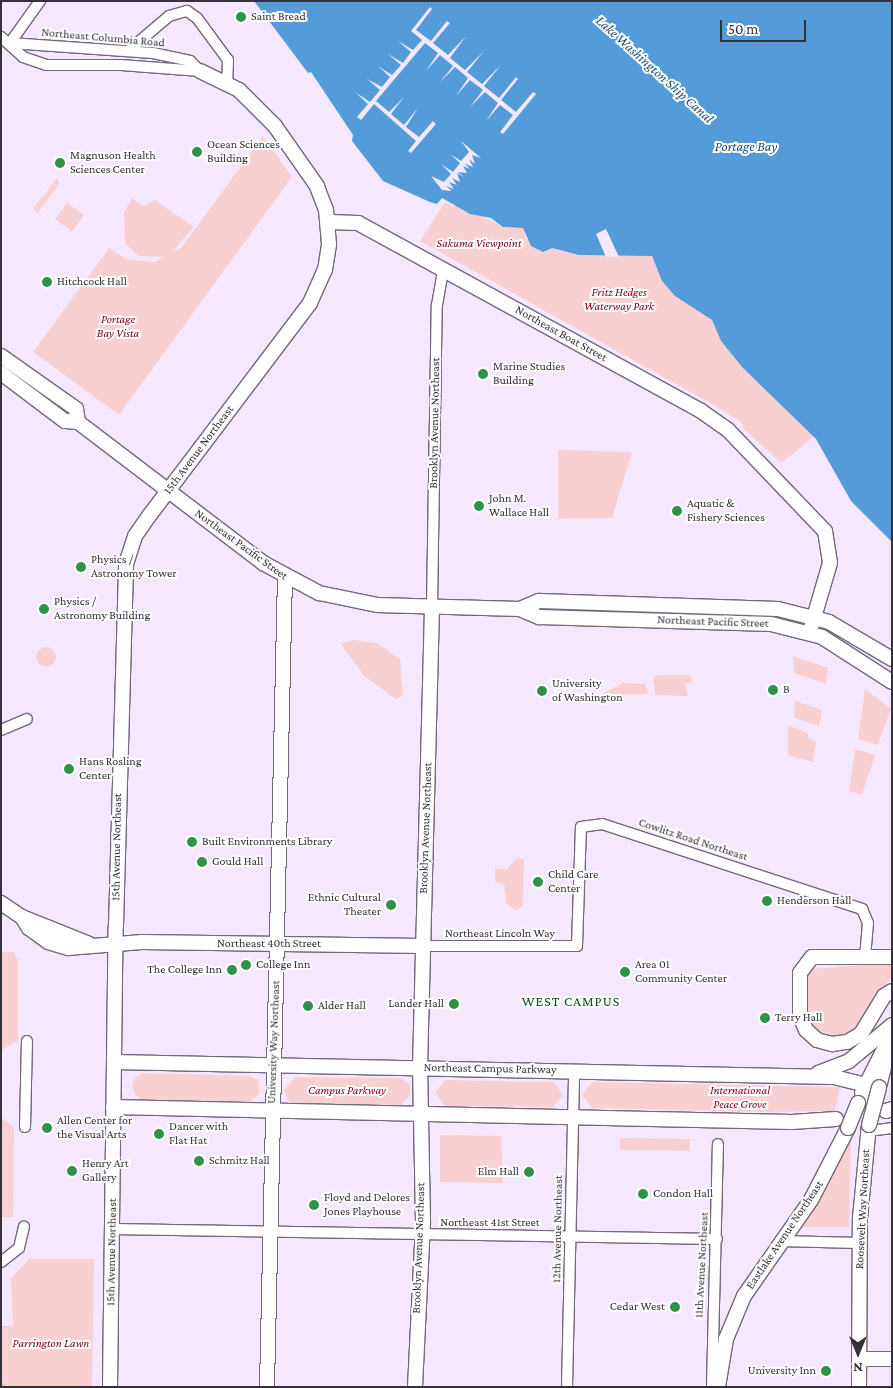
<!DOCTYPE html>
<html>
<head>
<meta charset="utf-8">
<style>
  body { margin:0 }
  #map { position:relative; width:893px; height:1388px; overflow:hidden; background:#f5e8fe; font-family:"Crimson Pro",serif }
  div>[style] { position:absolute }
  .green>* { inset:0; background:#f9d0d1 }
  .round { border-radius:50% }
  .water>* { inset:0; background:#539bd9 }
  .pier>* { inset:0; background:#f5e8fe }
  .roads { filter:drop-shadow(1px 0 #73677b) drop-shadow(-1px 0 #73677b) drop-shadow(0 1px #73677b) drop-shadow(0 -1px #73677b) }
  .street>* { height:10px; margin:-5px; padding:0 5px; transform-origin:5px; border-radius:5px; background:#fff }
  .secondary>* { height:14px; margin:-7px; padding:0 7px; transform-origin:7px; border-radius:7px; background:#fff }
  .bridges { filter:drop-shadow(1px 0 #73677b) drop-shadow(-1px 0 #73677b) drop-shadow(0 1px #73677b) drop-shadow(0 -1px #73677b) }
  .secondary-bridge>* { height:14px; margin:-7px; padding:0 7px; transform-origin:7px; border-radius:7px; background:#fff }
  .dots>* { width:14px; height:14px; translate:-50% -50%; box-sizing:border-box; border:2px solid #fff; border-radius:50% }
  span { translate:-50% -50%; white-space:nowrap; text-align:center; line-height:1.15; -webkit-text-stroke:4px #fff; paint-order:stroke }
  .poi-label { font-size:12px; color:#353039 }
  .left { translate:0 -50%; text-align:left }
  .right { translate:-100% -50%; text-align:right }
  .street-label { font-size:12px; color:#353039 }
  .park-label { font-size:12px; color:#790020; font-style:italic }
  .water-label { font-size:14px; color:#1b4f78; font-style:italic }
  .neighbourhood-label { font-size:14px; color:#0a4e1f; letter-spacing:1px }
  .frame { position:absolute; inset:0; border:2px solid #353039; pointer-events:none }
  .north { position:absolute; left:833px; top:1328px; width:50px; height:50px; -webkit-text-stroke:4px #fff; paint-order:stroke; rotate:180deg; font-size:14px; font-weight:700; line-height:20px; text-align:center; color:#353039 }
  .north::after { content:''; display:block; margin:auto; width:18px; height:22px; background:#353039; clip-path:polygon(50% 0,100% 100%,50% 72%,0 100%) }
  .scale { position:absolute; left:720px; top:20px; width:86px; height:22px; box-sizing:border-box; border:2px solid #353039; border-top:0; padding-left:6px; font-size:15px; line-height:18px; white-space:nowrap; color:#353039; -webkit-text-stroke:4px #fff; paint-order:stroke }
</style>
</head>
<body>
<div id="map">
  <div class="green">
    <i style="clip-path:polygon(263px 136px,292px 177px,119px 415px,33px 352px,109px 248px,126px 259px,154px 262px,181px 248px)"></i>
    <i style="clip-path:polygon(58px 177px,59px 184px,38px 213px,33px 209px)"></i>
    <i style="clip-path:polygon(132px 198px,143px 206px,155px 200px,194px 227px,168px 257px,139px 256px,125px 244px,124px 212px)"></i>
    <i style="clip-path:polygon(445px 202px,454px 207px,456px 202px,503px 227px,523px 228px,526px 239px,561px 251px,652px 256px,662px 281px,675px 296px,712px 320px,721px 341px,742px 367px,814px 437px,781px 463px,744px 429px,741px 422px,719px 408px,420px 241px)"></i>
    <i style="clip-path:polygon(67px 203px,84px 215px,72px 232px,55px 219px)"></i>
    <i style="clip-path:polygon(558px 450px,632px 452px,612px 518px,558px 519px)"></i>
    <i style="clip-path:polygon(354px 640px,377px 643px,400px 659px,403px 696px,396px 699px,364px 676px,341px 644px)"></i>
    <i class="round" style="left:36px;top:647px;width:20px;height:20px"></i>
    <i style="clip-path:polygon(793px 656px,828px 668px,826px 684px,794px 673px)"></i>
    <i style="clip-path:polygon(658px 675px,690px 675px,692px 683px,685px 683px,688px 696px,655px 695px,653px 678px)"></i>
    <i style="clip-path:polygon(623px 683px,646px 684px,648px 694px,600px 695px)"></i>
    <i style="clip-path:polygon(865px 689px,891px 709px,878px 745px,858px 739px)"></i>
    <i style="clip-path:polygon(795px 701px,822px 710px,819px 726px,794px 718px)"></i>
    <i style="clip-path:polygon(788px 725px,808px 733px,808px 738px,816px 741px,813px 762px,788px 755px)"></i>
    <i style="clip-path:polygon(855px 749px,875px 755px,862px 795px,849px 791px)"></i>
    <i style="clip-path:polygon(516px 859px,524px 859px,523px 906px,515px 910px,506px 903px,504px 884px,495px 882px,495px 869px,507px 869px)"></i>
    <i style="clip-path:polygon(1px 952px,14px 952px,18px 961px,18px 1041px,1px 1050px)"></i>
    <i style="clip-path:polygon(892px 963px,892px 976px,857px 1029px,839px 1038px,813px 1029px,806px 1016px,804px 977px,811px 969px)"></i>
    <i style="clip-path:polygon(143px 1073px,250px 1076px,258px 1080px,260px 1093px,250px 1102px,142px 1100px,135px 1095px,132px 1087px,135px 1078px)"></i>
    <i style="clip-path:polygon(295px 1077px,401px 1078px,409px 1084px,411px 1094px,401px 1105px,294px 1104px,287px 1099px,284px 1090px)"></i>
    <i style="clip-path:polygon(445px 1080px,554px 1082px,563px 1095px,553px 1107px,445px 1106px,435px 1093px)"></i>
    <i style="clip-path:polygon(592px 1082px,840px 1087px,835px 1111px,762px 1112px,592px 1108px,582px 1095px)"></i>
    <i style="clip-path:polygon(1px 1118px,14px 1127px,13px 1217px,1px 1217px)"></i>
    <i style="clip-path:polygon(440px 1135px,501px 1136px,503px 1183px,440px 1182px)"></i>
    <i style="clip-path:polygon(851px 1136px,849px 1227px,799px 1227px,830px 1179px)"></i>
    <i style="clip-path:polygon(620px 1138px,690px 1139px,690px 1151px,620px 1150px)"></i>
    <i style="clip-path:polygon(29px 1259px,94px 1259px,92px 1387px,1px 1387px,1px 1326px,13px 1326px,11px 1278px)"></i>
  </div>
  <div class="water">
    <i style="clip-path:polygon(254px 1px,892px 1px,892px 542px,851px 501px,816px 439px,742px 367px,721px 341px,712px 320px,675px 296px,662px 281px,652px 256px,579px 255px,552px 248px,543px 252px,531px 246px,523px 228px,503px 227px,491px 218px,470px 214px,442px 198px,437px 204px,430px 202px,383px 181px,352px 141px,353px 135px,311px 72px,308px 73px)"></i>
  </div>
  <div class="pier">
    <i style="clip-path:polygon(430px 7px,432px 9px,416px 30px,431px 41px,447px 21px,450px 23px,433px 43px,448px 55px,466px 36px,450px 58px,465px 70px,484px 51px,467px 72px,482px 84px,501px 65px,484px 86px,499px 98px,516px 77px,518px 79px,501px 100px,516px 112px,533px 92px,536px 94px,503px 134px,500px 132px,513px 115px,500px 105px,486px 121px,498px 103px,485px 92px,470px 107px,483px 90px,470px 80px,456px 96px,468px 78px,455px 67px,440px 82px,453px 66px,440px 55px,426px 71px,438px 53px,425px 43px,376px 101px,389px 112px,404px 97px,391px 114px,404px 125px,418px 108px,406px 127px,419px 137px,433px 121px,436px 124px,411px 153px,408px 151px,416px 141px,374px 104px,361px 120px,357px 117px,368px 104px,355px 92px,370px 102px,380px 90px,367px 79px,382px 87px,390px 77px,378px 66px,392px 75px,401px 65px,388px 54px,403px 63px,411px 52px,398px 41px,413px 50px,422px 40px,411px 31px)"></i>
    <i style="clip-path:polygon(461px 141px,481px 158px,472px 155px,475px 164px,469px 159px,473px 167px,465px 164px,470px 169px,463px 166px,467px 173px,458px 172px,464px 177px,457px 173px,460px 182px,452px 178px,457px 185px,449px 182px,454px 189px,446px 186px,452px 191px,442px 190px,431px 176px,444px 182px,451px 174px,441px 164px,453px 172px,460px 163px,450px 154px,461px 161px,469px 152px)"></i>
    <i style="clip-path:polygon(606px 229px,619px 257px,606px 257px,596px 234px)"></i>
  </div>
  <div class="roads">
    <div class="street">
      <i style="left:1px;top:37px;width:30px;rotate:42deg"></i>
      <i style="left:23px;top:57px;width:24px;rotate:19deg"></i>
      <i style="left:46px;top:65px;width:75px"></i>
      <i style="left:121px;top:65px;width:79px;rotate:4.3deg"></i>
      <i style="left:10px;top:43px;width:143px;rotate:4deg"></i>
      <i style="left:153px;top:53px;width:38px;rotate:12deg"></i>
      <i style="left:190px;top:61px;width:14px;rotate:45deg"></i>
      <i style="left:10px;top:43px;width:52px;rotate:-54.5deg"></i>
      <i style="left:128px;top:51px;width:54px;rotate:-40.5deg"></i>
      <i style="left:169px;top:16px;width:19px;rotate:-16deg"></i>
      <i style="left:187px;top:11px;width:12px;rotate:35deg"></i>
      <i style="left:197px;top:18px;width:52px;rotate:53.6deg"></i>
      <i style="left:228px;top:60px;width:23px;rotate:92deg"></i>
      <i style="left:432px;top:607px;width:302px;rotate:-89.1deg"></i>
      <i style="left:437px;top:305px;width:36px;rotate:-80deg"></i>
      <i style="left:1px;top:730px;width:28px;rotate:-23deg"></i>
      <i style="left:423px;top:946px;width:154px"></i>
      <i style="left:577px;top:946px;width:119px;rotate:-88.1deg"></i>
      <i style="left:581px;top:827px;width:21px;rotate:-8deg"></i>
      <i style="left:602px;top:824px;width:274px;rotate:18.1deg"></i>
      <i style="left:862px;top:909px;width:15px;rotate:67deg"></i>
      <i style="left:868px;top:923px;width:33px;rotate:95deg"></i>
      <i style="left:25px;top:1127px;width:86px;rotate:-88.7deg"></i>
      <i style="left:868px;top:1131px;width:24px;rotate:-7deg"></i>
      <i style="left:112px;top:1229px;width:605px;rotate:0.95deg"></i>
      <i style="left:780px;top:1241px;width:79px;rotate:1.5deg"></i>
      <i style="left:1px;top:1262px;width:23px;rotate:-38deg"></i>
      <i style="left:19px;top:1248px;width:22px;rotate:-77deg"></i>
      <i style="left:567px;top:1387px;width:315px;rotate:-88.7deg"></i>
      <i style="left:712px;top:1387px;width:243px;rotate:-88.6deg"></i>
    </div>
    <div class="secondary">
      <i style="left:329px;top:222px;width:29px;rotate:2deg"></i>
      <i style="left:358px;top:223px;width:391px;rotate:28.7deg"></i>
      <i style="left:701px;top:411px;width:33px;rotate:35deg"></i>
      <i style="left:728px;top:430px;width:140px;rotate:46.2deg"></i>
      <i style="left:825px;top:531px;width:32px;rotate:81deg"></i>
      <i style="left:830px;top:563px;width:71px;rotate:106.4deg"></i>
      <i style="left:1px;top:356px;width:92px;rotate:35.2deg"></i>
      <i style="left:76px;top:409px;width:13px;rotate:81deg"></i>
      <i style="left:1px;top:373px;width:80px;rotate:36.9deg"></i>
      <i style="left:65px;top:421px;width:13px;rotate:4deg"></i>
      <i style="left:78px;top:422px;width:233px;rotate:37.3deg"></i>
      <i style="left:263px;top:563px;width:64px;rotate:28.2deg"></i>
      <i style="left:319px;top:593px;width:59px;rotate:11.7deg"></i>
      <i style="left:377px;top:605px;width:143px;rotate:1.6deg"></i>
      <i style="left:520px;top:609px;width:21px;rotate:23deg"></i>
      <i style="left:539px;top:617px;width:232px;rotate:1.7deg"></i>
      <i style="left:771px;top:624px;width:53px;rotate:14.3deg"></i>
      <i style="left:822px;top:637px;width:83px;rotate:32.7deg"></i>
      <i style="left:520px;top:609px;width:21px;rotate:-23deg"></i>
      <i style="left:539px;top:601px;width:239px;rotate:1.9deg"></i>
      <i style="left:778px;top:609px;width:53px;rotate:14.3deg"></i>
      <i style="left:829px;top:622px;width:73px;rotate:30.4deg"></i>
      <i style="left:1px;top:903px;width:25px;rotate:34deg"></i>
      <i style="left:22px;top:917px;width:72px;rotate:21.9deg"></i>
      <i style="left:22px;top:917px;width:13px;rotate:58deg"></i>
      <i style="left:29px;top:928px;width:24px;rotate:36deg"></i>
      <i style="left:48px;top:942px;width:21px;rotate:17deg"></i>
      <i style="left:68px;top:948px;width:74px;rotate:-4.6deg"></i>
      <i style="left:142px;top:942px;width:281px;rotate:0.8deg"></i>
      <i style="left:892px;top:957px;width:80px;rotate:180deg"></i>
      <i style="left:812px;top:957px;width:20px;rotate:127deg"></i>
      <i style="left:800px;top:973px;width:43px;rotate:90deg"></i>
      <i style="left:800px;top:1016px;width:15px;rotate:67deg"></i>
      <i style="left:806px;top:1030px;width:15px;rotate:42deg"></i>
      <i style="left:817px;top:1040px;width:16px;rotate:15deg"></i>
      <i style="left:832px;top:1044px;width:15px;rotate:-8deg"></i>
      <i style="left:847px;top:1042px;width:16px;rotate:-30deg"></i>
      <i style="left:861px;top:1034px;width:44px;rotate:-58.8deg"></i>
      <i style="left:884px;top:996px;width:9px;rotate:-32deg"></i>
      <i style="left:114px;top:1062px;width:720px;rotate:1.19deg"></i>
      <i style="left:834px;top:1077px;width:32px;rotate:14deg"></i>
      <i style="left:865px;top:1085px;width:14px;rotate:78deg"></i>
      <i style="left:818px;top:1073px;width:33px;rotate:-21deg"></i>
      <i style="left:849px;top:1061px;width:56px;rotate:-39.9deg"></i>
      <i style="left:879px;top:1087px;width:41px;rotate:-76deg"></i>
      <i style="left:862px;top:1093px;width:67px;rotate:-63.4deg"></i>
      <i style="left:113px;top:1107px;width:679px;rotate:1.27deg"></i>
      <i style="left:792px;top:1122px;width:44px;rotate:-3.9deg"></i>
      <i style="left:886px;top:1111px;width:6px;rotate:-18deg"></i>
      <i style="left:860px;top:1359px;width:32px"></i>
      <i style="left:110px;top:1387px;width:461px;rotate:-89.3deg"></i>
      <i style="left:116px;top:926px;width:362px;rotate:-88.4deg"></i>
      <i style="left:126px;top:564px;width:29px;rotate:-72deg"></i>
      <i style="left:135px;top:536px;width:24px;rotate:-55deg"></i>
      <i style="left:149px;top:516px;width:267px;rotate:-52.9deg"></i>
      <i style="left:310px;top:303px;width:36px;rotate:-66deg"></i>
      <i style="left:325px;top:270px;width:26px;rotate:-81deg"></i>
      <i style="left:329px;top:244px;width:34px;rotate:-95deg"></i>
      <i style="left:326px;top:210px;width:26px;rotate:-111deg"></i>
      <i style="left:317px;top:186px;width:73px;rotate:-125deg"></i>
      <i style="left:275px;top:126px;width:51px;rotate:-135deg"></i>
      <i style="left:239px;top:90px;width:43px;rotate:-154deg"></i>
      <i style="left:267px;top:1387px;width:809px;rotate:-88.73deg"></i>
      <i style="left:415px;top:1387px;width:166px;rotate:-87.2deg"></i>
      <i style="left:423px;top:1221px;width:154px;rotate:-91.1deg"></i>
      <i style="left:420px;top:1067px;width:460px;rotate:-88.5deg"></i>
      <i style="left:718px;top:1387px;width:49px;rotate:-80.5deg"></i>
      <i style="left:726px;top:1339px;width:47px;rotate:-67.3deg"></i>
      <i style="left:744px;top:1296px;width:117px;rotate:-55.1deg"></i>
      <i style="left:811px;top:1200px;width:81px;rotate:-62.8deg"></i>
      <i style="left:859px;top:1387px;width:169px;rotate:-89.7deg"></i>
      <i style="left:860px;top:1218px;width:93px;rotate:-84.5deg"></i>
    </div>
  </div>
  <div class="bridges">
    <div class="secondary-bridge">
      <i style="left:869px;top:1125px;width:39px;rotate:-75deg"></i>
      <i style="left:848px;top:1128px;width:27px;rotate:-68deg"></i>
    </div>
  </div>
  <div class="dots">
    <i style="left:241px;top:17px;background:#2e9349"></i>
    <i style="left:197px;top:152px;background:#2e9349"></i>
    <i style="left:60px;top:163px;background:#2e9349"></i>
    <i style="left:47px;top:282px;background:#2e9349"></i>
    <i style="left:483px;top:374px;background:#2e9349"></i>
    <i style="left:479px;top:506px;background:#2e9349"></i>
    <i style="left:677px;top:511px;background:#2e9349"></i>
    <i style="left:81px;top:567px;background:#2e9349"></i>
    <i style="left:44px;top:609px;background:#2e9349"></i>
    <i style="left:773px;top:690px;background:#2e9349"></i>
    <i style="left:542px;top:691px;background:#2e9349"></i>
    <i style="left:69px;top:769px;background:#2e9349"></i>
    <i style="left:192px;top:842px;background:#2e9349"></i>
    <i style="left:202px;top:862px;background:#2e9349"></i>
    <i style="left:538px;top:882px;background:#2e9349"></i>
    <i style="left:767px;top:901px;background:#2e9349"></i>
    <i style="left:391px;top:905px;background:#2e9349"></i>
    <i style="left:246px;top:965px;background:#2e9349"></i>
    <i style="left:232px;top:970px;background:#2e9349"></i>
    <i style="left:625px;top:972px;background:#2e9349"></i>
    <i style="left:454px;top:1004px;background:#2e9349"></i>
    <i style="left:308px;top:1006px;background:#2e9349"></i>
    <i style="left:765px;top:1018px;background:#2e9349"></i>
    <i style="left:47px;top:1128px;background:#2e9349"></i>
    <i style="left:159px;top:1134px;background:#2e9349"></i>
    <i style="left:199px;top:1161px;background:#2e9349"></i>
    <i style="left:72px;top:1171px;background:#2e9349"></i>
    <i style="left:529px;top:1172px;background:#2e9349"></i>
    <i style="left:643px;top:1194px;background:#2e9349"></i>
    <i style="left:314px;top:1205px;background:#2e9349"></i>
    <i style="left:675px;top:1307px;background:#2e9349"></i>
    <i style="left:826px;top:1371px;background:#2e9349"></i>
  </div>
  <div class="poi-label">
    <span class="left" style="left:251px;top:17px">Saint Bread</span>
    <span class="left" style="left:207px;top:152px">Ocean Sciences<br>Building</span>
    <span class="left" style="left:70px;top:163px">Magnuson Health<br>Sciences Center</span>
    <span class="left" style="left:57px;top:282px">Hitchcock Hall</span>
    <span class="left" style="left:493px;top:374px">Marine Studies<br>Building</span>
    <span class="left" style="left:489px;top:506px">John M.<br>Wallace Hall</span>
    <span class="left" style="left:687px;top:511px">Aquatic &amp;<br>Fishery Sciences</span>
    <span class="left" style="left:91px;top:567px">Physics /<br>Astronomy Tower</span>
    <span class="left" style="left:54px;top:609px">Physics /<br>Astronomy Building</span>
    <span class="left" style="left:552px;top:691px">University<br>of Washington</span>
    <span class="left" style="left:783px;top:690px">B</span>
    <span class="left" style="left:79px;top:769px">Hans Rosling<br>Center</span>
    <span class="left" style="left:202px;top:842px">Built Environments Library</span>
    <span class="left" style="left:212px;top:862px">Gould Hall</span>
    <span class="left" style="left:548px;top:882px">Child Care<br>Center</span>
    <span class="right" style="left:381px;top:905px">Ethnic Cultural<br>Theater</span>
    <span class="left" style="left:777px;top:901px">Henderson Hall</span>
    <span class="left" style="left:256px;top:965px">College Inn</span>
    <span class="left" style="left:635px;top:972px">Area 01<br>Community Center</span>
    <span class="right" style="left:222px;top:970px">The College Inn</span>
    <span class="right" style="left:444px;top:1004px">Lander Hall</span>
    <span class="left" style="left:318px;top:1006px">Alder Hall</span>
    <span class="left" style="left:775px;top:1018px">Terry Hall</span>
    <span class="left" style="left:57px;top:1128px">Allen Center for<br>the Visual Arts</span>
    <span class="left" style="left:169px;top:1134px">Dancer with<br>Flat Hat</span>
    <span class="left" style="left:209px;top:1161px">Schmitz Hall</span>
    <span class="left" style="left:82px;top:1171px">Henry Art<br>Gallery</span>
    <span class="right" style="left:519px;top:1172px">Elm Hall</span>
    <span class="left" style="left:653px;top:1194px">Condon Hall</span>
    <span class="left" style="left:324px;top:1205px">Floyd and Delores<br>Jones Playhouse</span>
    <span class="right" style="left:665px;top:1307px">Cedar West</span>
    <span class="right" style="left:816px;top:1371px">University Inn</span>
  </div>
  <div class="street-label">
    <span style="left:103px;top:38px;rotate:5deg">Northeast Columbia Road</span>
    <span style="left:561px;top:334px;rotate:29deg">Northeast Boat Street</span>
    <span style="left:435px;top:423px;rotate:-89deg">Brooklyn Avenue Northeast</span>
    <span style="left:199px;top:450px;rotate:-53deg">15th Avenue Northeast</span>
    <span style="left:241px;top:545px;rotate:36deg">Northeast Pacific Street</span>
    <span style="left:713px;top:622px;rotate:2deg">Northeast Pacific Street</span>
    <span style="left:426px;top:828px;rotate:-88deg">Brooklyn Avenue Northeast</span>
    <span style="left:693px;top:840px;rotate:18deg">Cowlitz Road Northeast</span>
    <span style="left:117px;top:847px;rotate:-89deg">15th Avenue Northeast</span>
    <span style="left:500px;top:934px">Northeast Lincoln Way</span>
    <span style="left:269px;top:944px">Northeast 40th Street</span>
    <span style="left:274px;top:1042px;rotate:-88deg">University Way Northeast</span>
    <span style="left:490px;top:1069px;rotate:1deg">Northeast Campus Parkway</span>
    <span style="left:863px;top:1209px;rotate:-87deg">Roosevelt Way Northeast</span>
    <span style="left:490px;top:1223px">Northeast 41st Street</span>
    <span style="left:558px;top:1229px;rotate:-89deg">12th Avenue Northeast</span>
    <span style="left:785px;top:1235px;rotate:-56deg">Eastlake Avenue Northeast</span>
    <span style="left:419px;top:1248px;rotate:-88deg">Brooklyn Avenue Northeast</span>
    <span style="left:112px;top:1252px;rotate:-89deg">15th Avenue Northeast</span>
    <span style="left:702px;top:1265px;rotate:-87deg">11th Avenue Northeast</span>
  </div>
  <div class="park-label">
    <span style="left:479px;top:244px">Sakuma Viewpoint</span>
    <span style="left:619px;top:300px">Fritz Hedges<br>Waterway Park</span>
    <span style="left:118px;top:327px">Portage<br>Bay Vista</span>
    <span style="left:347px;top:1091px">Campus Parkway</span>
    <span style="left:740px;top:1098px">International<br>Peace Grove</span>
    <span style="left:51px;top:1344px">Parrington Lawn</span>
  </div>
  <div class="water-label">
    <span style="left:655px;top:69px;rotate:42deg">Lake Washington Ship Canal</span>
    <span style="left:746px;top:146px">Portage Bay</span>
  </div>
  <div class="neighbourhood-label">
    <span style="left:571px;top:1001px">WEST CAMPUS</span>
  </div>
  <div class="frame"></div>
  <div class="north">N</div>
  <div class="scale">50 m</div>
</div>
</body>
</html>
